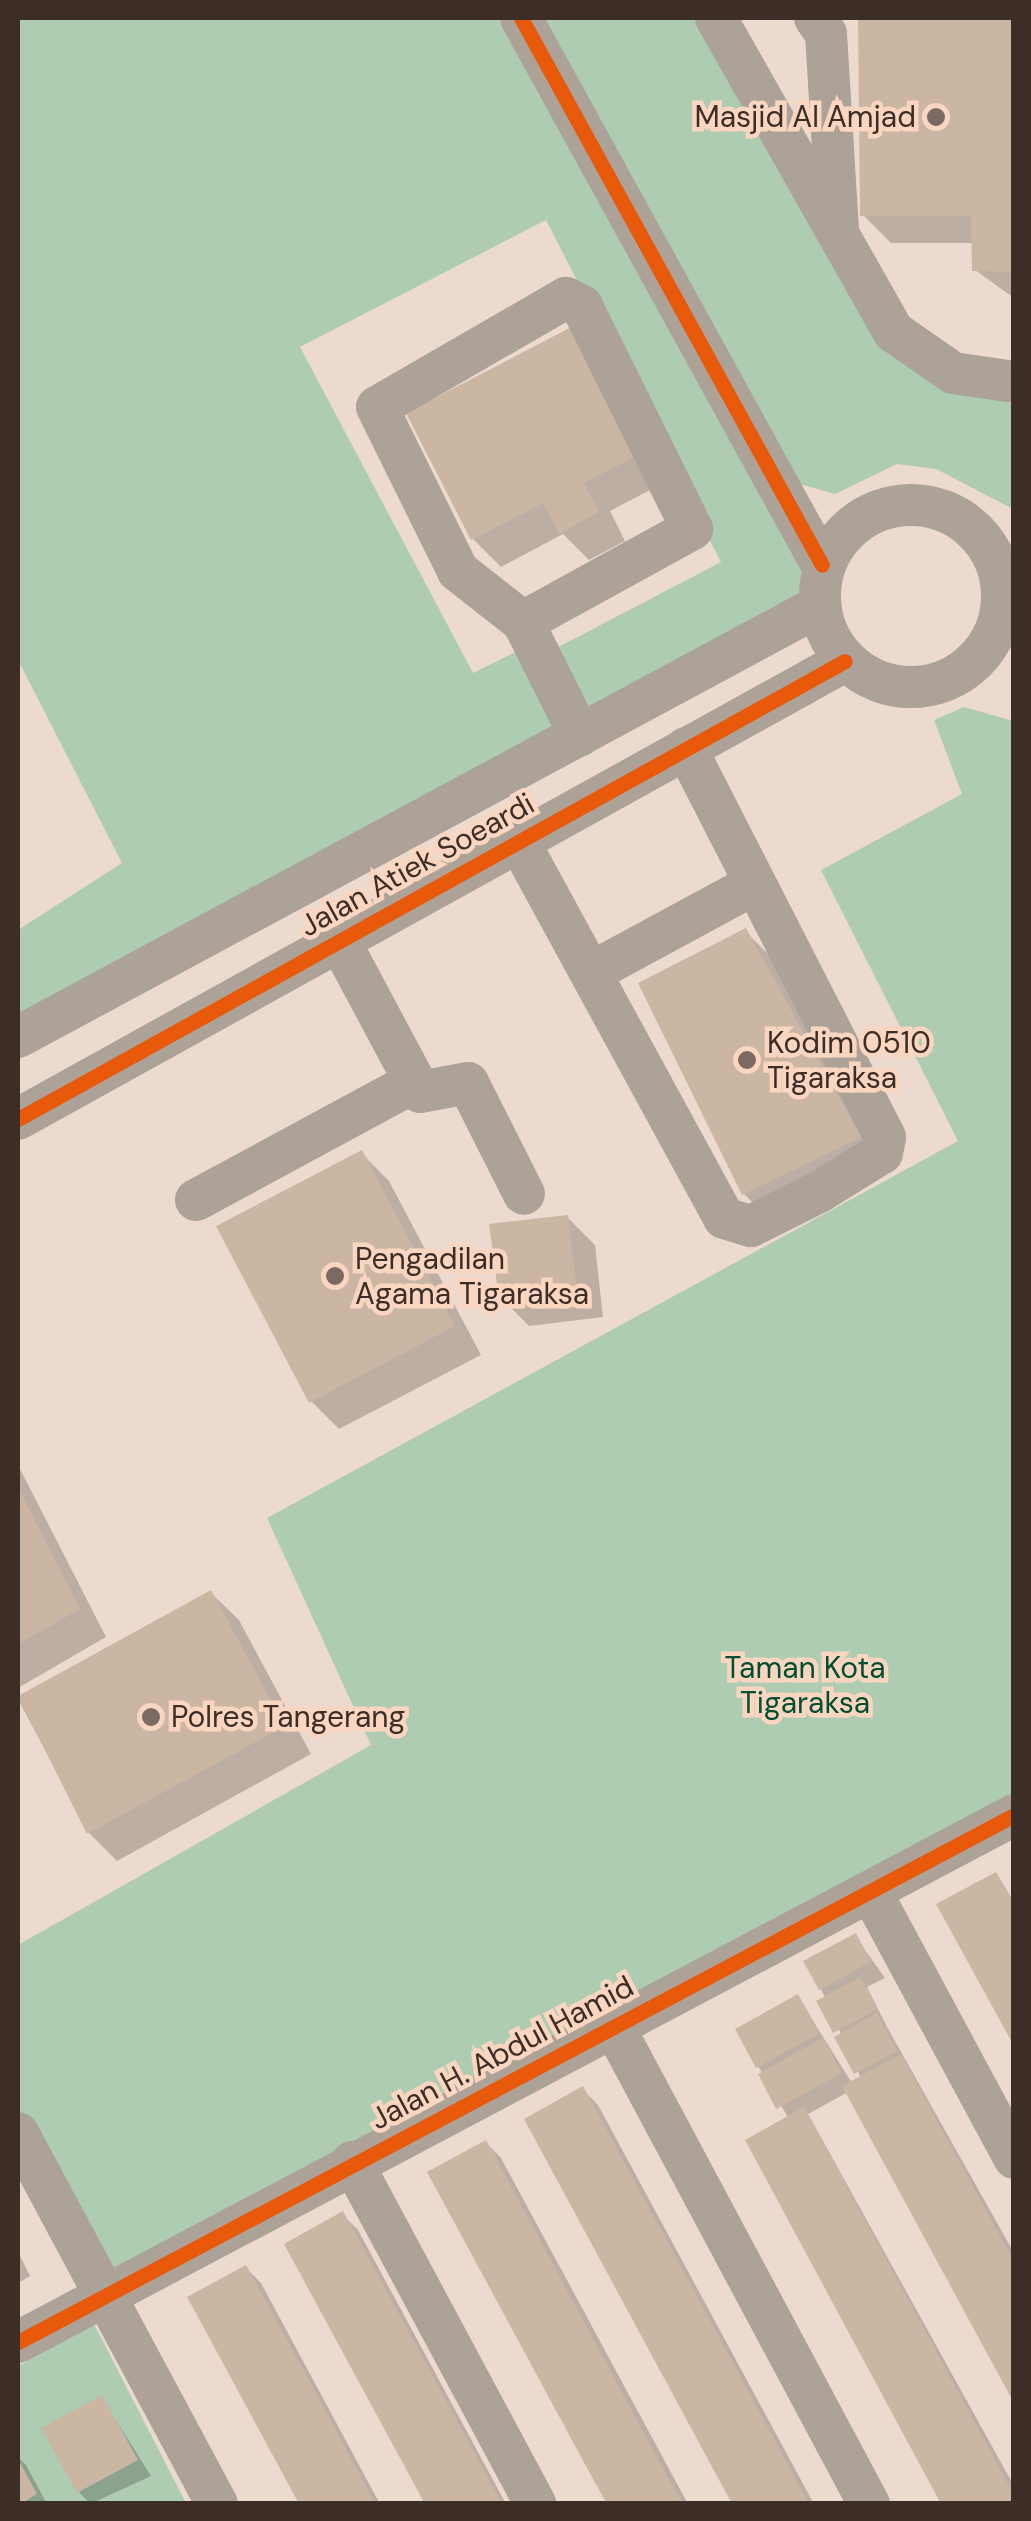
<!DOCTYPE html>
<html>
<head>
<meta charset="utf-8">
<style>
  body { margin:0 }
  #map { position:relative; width:1031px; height:2521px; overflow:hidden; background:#eddace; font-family:"DM Sans",sans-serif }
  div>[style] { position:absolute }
  .green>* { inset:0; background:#aeccb1 }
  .shadow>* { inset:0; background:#0003 }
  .building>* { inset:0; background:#cab6a3 }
  .minor>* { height:42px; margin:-21px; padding:0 21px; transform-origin:21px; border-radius:21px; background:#aca297 }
  .minor>.ring { margin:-21px; padding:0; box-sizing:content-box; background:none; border:42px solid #aca297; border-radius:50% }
  .cycleway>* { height:15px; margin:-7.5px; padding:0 7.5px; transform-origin:7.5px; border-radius:7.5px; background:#e8590c }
  .dots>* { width:28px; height:28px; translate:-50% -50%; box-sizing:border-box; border:5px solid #fad6c1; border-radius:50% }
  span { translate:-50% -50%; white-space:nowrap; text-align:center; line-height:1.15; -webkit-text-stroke:9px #fad6c1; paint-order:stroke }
  .poi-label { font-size:30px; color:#3c2e26 }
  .right { translate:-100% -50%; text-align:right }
  .left { translate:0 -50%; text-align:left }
  .street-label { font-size:30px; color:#3c2e26 }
  .park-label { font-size:30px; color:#024e30 }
  .frame { position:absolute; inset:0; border:20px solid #3c2e26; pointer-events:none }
</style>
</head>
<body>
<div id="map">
  <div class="green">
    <i style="clip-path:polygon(18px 18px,519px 18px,816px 564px,810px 604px,585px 729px,547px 653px,721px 562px,546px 220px,300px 347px,473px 673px,524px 648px,569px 737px,18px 1029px,18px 930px,122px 863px,18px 660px)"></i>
    <i style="clip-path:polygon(543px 18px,706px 18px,886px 344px,1013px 405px,1013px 509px,936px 469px,897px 464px,835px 494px,796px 483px)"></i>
    <i style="clip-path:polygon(964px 707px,1013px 721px,1013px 1810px,112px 2289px,18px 2110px,18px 1945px,371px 1745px,267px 1518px,958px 1141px,821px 870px,962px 794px,934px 720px)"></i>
    <i style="clip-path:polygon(94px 2324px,186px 2503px,18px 2504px,18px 2366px)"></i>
  </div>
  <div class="shadow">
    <i style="clip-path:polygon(861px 18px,1014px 18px,1014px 298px,975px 270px,974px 243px,891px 243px,863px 215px)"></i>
    <i style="clip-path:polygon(582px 324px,675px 477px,610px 511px,625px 541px,589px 560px,563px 534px,501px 567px,473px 539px)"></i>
    <i style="clip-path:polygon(745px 931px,773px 959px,887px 1165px,772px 1222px,744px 1194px,642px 984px)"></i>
    <i style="clip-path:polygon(361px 1153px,389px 1181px,481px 1355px,339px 1429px,311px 1401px)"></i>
    <i style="clip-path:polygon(567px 1217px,595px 1245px,603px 1317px,529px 1326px,501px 1298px)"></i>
    <i style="clip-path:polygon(18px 1465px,106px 1637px,18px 1688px)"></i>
    <i style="clip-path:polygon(211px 1593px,239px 1620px,311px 1754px,117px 1861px,89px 1833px,18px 1699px)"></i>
    <i style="clip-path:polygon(855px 1936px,885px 1978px,867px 1987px,887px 2027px,1014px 2253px,1014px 2398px,848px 2092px,808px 2114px,1014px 2486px,1014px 2504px,758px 2066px,798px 1997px,852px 2083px,861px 2078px,821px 1989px)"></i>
    <i style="clip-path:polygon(583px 2090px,598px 2105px,814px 2504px,735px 2504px)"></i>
    <i style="clip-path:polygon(486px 2143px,501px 2158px,688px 2504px,609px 2504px)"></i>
    <i style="clip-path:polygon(343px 2215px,358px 2230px,506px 2504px,428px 2504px)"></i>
    <i style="clip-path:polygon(18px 2252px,30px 2276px,18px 2283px)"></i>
    <i style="clip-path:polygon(246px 2268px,261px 2283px,380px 2504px,302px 2504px)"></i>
    <i style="clip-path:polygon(102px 2398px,151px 2476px,90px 2504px,79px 2492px)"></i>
    <i style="clip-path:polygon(18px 2457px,26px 2465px,47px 2504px,18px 2504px)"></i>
  </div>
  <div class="building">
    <i style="clip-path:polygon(858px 18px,1014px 18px,1014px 272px,972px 271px,971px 216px,860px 216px)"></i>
    <i style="clip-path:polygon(583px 321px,649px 449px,584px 483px,599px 512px,559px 534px,543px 503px,471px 540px,406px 413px)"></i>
    <i style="clip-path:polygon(746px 928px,861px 1137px,742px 1195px,638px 983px)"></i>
    <i style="clip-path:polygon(362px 1150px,455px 1326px,309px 1403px,216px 1226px)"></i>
    <i style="clip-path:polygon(568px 1215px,577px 1290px,499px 1299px,489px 1224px)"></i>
    <i style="clip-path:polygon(18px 1487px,80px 1609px,18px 1644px)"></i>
    <i style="clip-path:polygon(211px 1590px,285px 1726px,87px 1834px,18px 1696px)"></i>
    <i style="clip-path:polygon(996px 1872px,1014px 1902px,1014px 2046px,936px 1904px)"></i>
    <i style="clip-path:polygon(856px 1933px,871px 1962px,819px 1990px,803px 1961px)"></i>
    <i style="clip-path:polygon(860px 1977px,878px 2009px,833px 2033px,816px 2001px)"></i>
    <i style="clip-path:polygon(798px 1994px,820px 2033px,756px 2068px,735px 2029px)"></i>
    <i style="clip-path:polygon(877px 2013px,897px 2051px,854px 2074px,834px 2037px)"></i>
    <i style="clip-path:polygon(823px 2038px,842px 2073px,776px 2109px,758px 2074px)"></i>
    <i style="clip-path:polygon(901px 2054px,1014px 2262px,1014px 2403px,842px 2086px)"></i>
    <i style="clip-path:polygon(583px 2086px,699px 2300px,809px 2504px,732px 2504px,690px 2426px,524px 2119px)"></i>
    <i style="clip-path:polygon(804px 2107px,1014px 2495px,1014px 2504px,941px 2504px,745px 2140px)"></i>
    <i style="clip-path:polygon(486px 2140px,667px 2476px,683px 2504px,607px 2504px,593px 2479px,427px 2172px)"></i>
    <i style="clip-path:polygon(343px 2211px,475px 2454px,502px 2504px,425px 2504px,284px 2244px)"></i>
    <i style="clip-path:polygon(246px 2265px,329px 2417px,375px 2504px,299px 2504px,204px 2328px,187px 2297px)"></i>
    <i style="clip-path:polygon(102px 2395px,138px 2460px,77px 2493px,41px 2428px)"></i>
    <i style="clip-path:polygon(18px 2459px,37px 2494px,20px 2504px,18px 2504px)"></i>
  </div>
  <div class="minor">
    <i style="left:521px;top:18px;width:624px;rotate:61.18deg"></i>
    <i style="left:716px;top:18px;width:361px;rotate:60.5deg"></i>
    <i style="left:894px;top:332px;width:72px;rotate:34.8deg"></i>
    <i style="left:953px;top:373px;width:62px;rotate:8.4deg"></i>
    <i style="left:815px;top:18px;width:19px;rotate:55deg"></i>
    <i style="left:826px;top:34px;width:199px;rotate:86.5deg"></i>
    <i class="ring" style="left:820px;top:505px;width:140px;height:140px"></i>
    <i style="left:523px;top:622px;width:193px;rotate:-28.8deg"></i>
    <i style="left:692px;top:529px;width:249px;rotate:-116.3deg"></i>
    <i style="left:582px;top:306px;width:18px;rotate:-153deg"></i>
    <i style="left:566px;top:298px;width:218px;rotate:150deg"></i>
    <i style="left:377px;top:407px;width:183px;rotate:63.7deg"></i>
    <i style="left:458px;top:571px;width:83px;rotate:38.1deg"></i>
    <i style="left:523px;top:622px;width:127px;rotate:63.4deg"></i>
    <i style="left:518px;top:840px;width:430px;rotate:61.4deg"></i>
    <i style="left:724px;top:1218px;width:28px;rotate:17deg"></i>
    <i style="left:751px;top:1226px;width:76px;rotate:-26.6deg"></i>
    <i style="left:819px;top:1192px;width:74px;rotate:-31.8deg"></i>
    <i style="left:882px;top:1153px;width:16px;rotate:-79deg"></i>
    <i style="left:885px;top:1137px;width:437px;rotate:-117.1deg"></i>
    <i style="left:339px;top:940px;width:172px;rotate:61.9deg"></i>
    <i style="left:420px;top:1092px;width:49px;rotate:-10.6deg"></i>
    <i style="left:468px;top:1083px;width:124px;rotate:63.2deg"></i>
    <i style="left:592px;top:972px;width:185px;rotate:-28.4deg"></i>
    <i style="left:18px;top:1037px;width:910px;rotate:-28.28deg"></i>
    <i style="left:18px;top:1119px;width:945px;rotate:-28.98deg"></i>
    <i style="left:196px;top:1200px;width:248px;rotate:-28.4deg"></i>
    <i style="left:871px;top:1892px;width:302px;rotate:61.7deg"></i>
    <i style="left:613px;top:2025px;width:543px;rotate:61.88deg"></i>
    <i style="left:18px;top:2133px;width:421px;rotate:61.8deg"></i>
    <i style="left:352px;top:2162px;width:388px;rotate:61.8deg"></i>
    <i style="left:18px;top:2342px;width:1127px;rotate:-27.88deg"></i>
  </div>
  <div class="cycleway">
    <i style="left:521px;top:18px;width:624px;rotate:61.18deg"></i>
    <i style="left:18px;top:1119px;width:945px;rotate:-28.98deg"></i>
    <i style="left:18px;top:2342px;width:1127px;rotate:-27.88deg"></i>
  </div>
  <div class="dots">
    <i style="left:936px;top:117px;background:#7a6a61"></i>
    <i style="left:747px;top:1060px;background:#7a6a61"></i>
    <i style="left:335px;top:1276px;background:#7a6a61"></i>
    <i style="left:151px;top:1717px;background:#7a6a61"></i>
  </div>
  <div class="poi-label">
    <span class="right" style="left:916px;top:117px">Masjid Al Amjad</span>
    <span class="left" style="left:767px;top:1060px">Kodim 0510<br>Tigaraksa</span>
    <span class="left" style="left:355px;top:1276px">Pengadilan<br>Agama Tigaraksa</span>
    <span class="left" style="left:171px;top:1717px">Polres Tangerang</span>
  </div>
  <div class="street-label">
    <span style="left:417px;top:865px;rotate:-29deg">Jalan Atiek Soeardi</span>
    <span style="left:502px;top:2053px;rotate:-28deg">Jalan H. Abdul Hamid</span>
  </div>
  <div class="park-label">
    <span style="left:805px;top:1685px">Taman Kota<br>Tigaraksa</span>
  </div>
  <div class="frame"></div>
</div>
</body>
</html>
